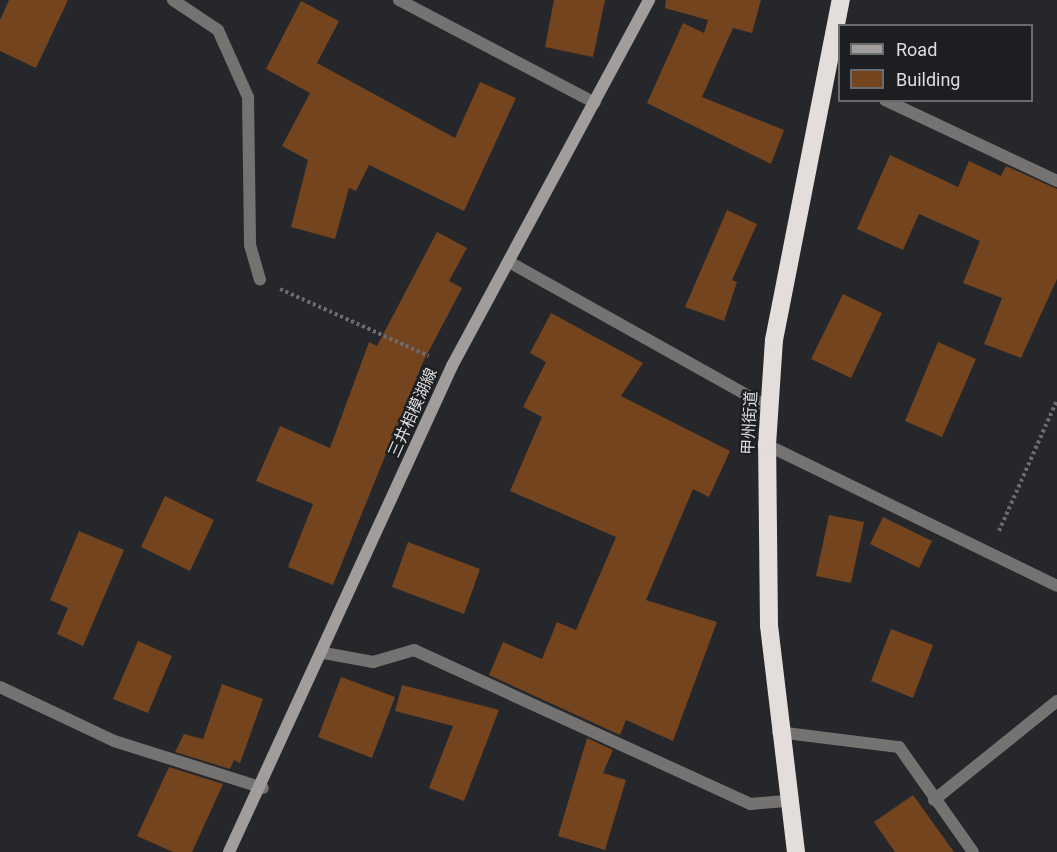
<!DOCTYPE html>
<html>
<head>
<meta charset="utf-8">
<style>
  body { margin:0 }
  #map { position:relative; width:1057px; height:852px; overflow:hidden; background:#26272b; font-family:Roboto,"Noto Sans JP",sans-serif }
  div>[style] { position:absolute }
  .building>* { inset:0; background:#73441d }
  .path>* { height:4px; margin-top:-2px; transform-origin:0; background:repeating-linear-gradient(90deg,#6b6c6f 0 3px,transparent 0 6px) }
  .lane>* { height:12px; margin:-6px; padding:0 6px; transform-origin:6px; border-radius:6px; background:#757372 }
  .street>* { height:12px; margin:-6px; padding:0 6px; transform-origin:6px; border-radius:6px; background:#757372 }
  .secondary>* { height:12px; margin:-6px; padding:0 6px; transform-origin:6px; border-radius:6px; background:#a19d9c }
  .highway>* { height:18px; margin:-9px; padding:0 9px; transform-origin:9px; border-radius:9px; background:#e3dddb }
  span { translate:-50% -50%; white-space:nowrap; text-align:center; line-height:1.15; -webkit-text-stroke:4.5px #1c1e21; paint-order:stroke }
  .street-label { font-size:16px; color:#dddee0 }
  .legend { position:absolute; left:838px; top:24px; width:195px; height:78px; box-sizing:border-box; background:#1c1e21; border:2px solid #696b6d; margin:0; padding:8px 10px; list-style:none; font-size:18px; color:#dddee0 }
  .legend li { display:flex; align-items:center; gap:12px; height:30px }
  .legend b { width:30px; border:2px solid #696b6d }
</style>
</head>
<body>
<div id="map">
  <div class="building">
    <i style="clip-path:polygon(9px 0,68px 0,36px 68px,0 51px,0 20px)"></i>
    <i style="clip-path:polygon(554px 0,605px 0,593px 57px,545px 47px)"></i>
    <i style="clip-path:polygon(666px 0,761px 0,752px 33px,733px 28px,702px 97px,784px 130px,771px 164px,647px 103px,683px 23px,704px 33px,708px 20px,665px 8px)"></i>
    <i style="clip-path:polygon(301px 1px,339px 21px,317px 63px,455px 138px,480px 82px,516px 98px,464px 211px,369px 165px,356px 191px,349px 188px,335px 239px,291px 227px,308px 160px,282px 146px,310px 93px,266px 69px)"></i>
    <i style="clip-path:polygon(890px 155px,958px 187px,969px 161px,1001px 176px,1006px 166px,1057px 189px,1057px 279px,1021px 358px,984px 344px,1002px 298px,963px 283px,980px 241px,919px 214px,903px 250px,857px 229px)"></i>
    <i style="clip-path:polygon(727px 210px,757px 224px,732px 280px,737px 282px,724px 321px,685px 307px)"></i>
    <i style="clip-path:polygon(437px 232px,467px 248px,449px 281px,462px 288px,423px 362px,333px 585px,288px 567px,313px 504px,256px 481px,280px 426px,330px 448px,369px 342px,377px 346px)"></i>
    <i style="clip-path:polygon(843px 294px,882px 313px,851px 378px,811px 359px)"></i>
    <i style="clip-path:polygon(551px 313px,643px 363px,621px 396px,730px 451px,709px 497px,693px 489px,646px 600px,717px 622px,673px 741px,626px 720px,620px 735px,489px 675px,503px 642px,542px 659px,557px 622px,576px 630px,616px 537px,510px 491px,542px 417px,523px 407px,546px 362px,530px 353px)"></i>
    <i style="clip-path:polygon(938px 342px,976px 359px,942px 437px,905px 421px)"></i>
    <i style="clip-path:polygon(165px 496px,214px 520px,190px 571px,141px 547px)"></i>
    <i style="clip-path:polygon(829px 515px,864px 522px,851px 583px,816px 576px)"></i>
    <i style="clip-path:polygon(883px 517px,932px 541px,919px 568px,870px 544px)"></i>
    <i style="clip-path:polygon(79px 531px,124px 550px,83px 646px,57px 634px,68px 608px,50px 600px)"></i>
    <i style="clip-path:polygon(408px 542px,480px 569px,464px 614px,392px 587px)"></i>
    <i style="clip-path:polygon(891px 629px,933px 645px,913px 698px,871px 681px)"></i>
    <i style="clip-path:polygon(138px 641px,172px 656px,148px 713px,113px 699px)"></i>
    <i style="clip-path:polygon(341px 677px,395px 697px,372px 758px,318px 737px)"></i>
    <i style="clip-path:polygon(222px 684px,263px 699px,240px 763px,234px 760px,230px 769px,175px 752px,184px 734px,203px 739px)"></i>
    <i style="clip-path:polygon(402px 685px,499px 710px,464px 801px,429px 788px,453px 726px,395px 711px)"></i>
    <i style="clip-path:polygon(587px 738px,613px 750px,603px 773px,626px 780px,605px 850px,558px 836px)"></i>
    <i style="clip-path:polygon(169px 767px,223px 784px,192px 852px,173px 852px,137px 836px)"></i>
    <i style="clip-path:polygon(913px 795px,954px 852px,895px 852px,874px 822px)"></i>
  </div>
  <div class="path">
    <i style="left:280px;top:289px;width:163px;rotate:24.2deg"></i>
    <i style="left:999px;top:531px;width:143px;rotate:-66.1deg"></i>
  </div>
  <div class="lane">
    <i style="left:399px;top:0;width:221px;rotate:27.7deg"></i>
    <i style="left:509px;top:262px;width:299px;rotate:29.2deg"></i>
    <i style="left:324px;top:653px;width:50px;rotate:10.4deg"></i>
    <i style="left:373px;top:662px;width:43px;rotate:-16.3deg"></i>
    <i style="left:414px;top:650px;width:370px;rotate:24.6deg"></i>
    <i style="left:750px;top:804px;width:38px;rotate:-5deg"></i>
    <i style="left:0;top:687px;width:126px;rotate:25.3deg"></i>
    <i style="left:114px;top:741px;width:156px;rotate:17.5deg"></i>
    <i style="left:934px;top:800px;width:158px;rotate:-38.8deg"></i>
  </div>
  <div class="street">
    <i style="left:173px;top:0;width:54px;rotate:33.7deg"></i>
    <i style="left:218px;top:30px;width:73px;rotate:65.9deg"></i>
    <i style="left:248px;top:97px;width:148px;rotate:89.2deg"></i>
    <i style="left:250px;top:245px;width:36px;rotate:74deg"></i>
    <i style="left:885px;top:100px;width:190px;rotate:25.2deg"></i>
    <i style="left:767px;top:445px;width:322px;rotate:25.9deg"></i>
    <i style="left:778px;top:732px;width:122px;rotate:7.1deg"></i>
    <i style="left:899px;top:747px;width:128px;rotate:54.8deg"></i>
  </div>
  <div class="secondary">
    <i style="left:229px;top:852px;width:535px;rotate:-65.35deg"></i>
    <i style="left:452px;top:366px;width:416px;rotate:-61.7deg"></i>
  </div>
  <div class="highway">
    <i style="left:796px;top:852px;width:228px;rotate:-96.8deg"></i>
    <i style="left:769px;top:626px;width:181px;rotate:-90.6deg"></i>
    <i style="left:767px;top:445px;width:105px;rotate:-86.2deg"></i>
    <i style="left:774px;top:340px;width:347px;rotate:-78.9deg"></i>
  </div>
  <div class="street-label">
    <span style="left:413px;top:413px;rotate:-66deg">三井相模湖線</span>
    <span style="left:750px;top:423px;rotate:-87deg">甲州街道</span>
  </div>
  <ul class="legend">
  <li><b style="height:8px;background:#a19d9c"></b>Road</li>
  <li><b style="height:16px;background:#73441d"></b>Building</li>
  </ul>
</div>
</body>
</html>
